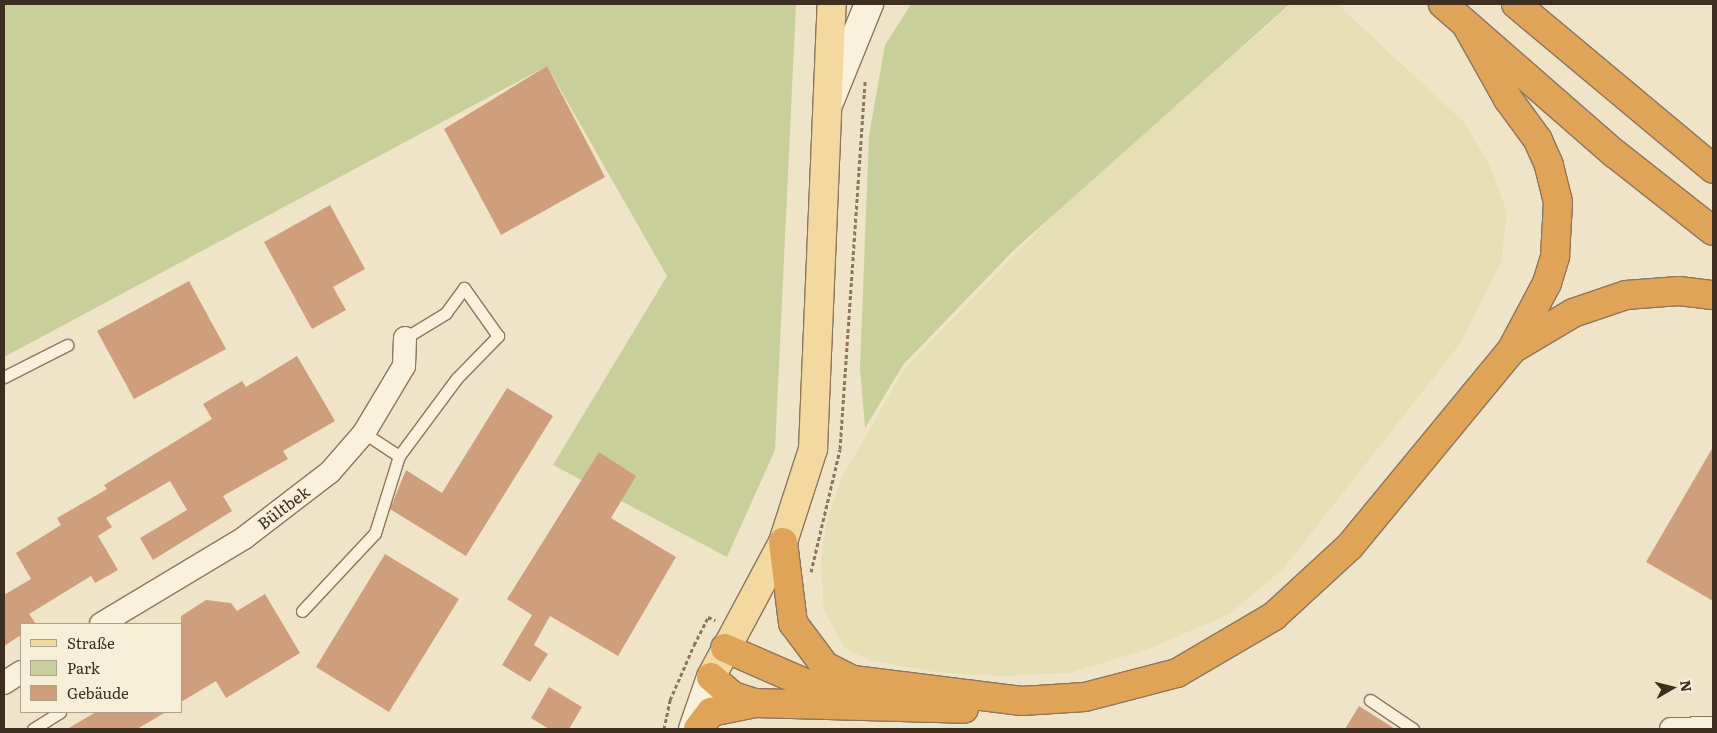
<!DOCTYPE html>
<html>
<head>
<meta charset="utf-8">
<style>
  body { margin:0 }
  #map { position:relative; width:1717px; height:733px; overflow:hidden; background:#f0e4c8; font-family:Literata,serif }
  div>[style] { position:absolute }
  .farmland>* { inset:0; background:#e6deb5 }
  .green>* { inset:0; background:#c9cf9b }
  .building>* { inset:0; background:#cf9f7d }
  .path>* { height:3px; margin-top:-1.5px; transform-origin:0; background:repeating-linear-gradient(90deg,#8d765c 0 4px,transparent 0 6.5px) }
  .roads { filter:drop-shadow(1px 0 #8d765c) drop-shadow(-1px 0 #8d765c) drop-shadow(0 1px #8d765c) drop-shadow(0 -1px #8d765c) }
  .service>* { height:11px; margin:-5.5px; padding:0 5.5px; transform-origin:5.5px; border-radius:5.5px; background:#faf1dc }
  .minor>* { height:22px; margin:-11px; padding:0 11px; transform-origin:11px; border-radius:11px; background:#faf1dc }
  .tertiary>* { height:28px; margin:-14px; padding:0 14px; transform-origin:14px; border-radius:14px; background:#faf1dc }
  .secondary>* { height:28px; margin:-14px; padding:0 14px; transform-origin:14px; border-radius:14px; background:#faf1dc }
  .primary>* { height:28px; margin:-14px; padding:0 14px; transform-origin:14px; border-radius:14px; background:#f3d9a0 }
  .motorway>* { height:28px; margin:-14px; padding:0 14px; transform-origin:14px; border-radius:14px; background:#e0a458 }
  span { translate:-50% -50%; white-space:nowrap; text-align:center; line-height:1.15; -webkit-text-stroke:4px #f7eed8; paint-order:stroke }
  .street-label { font-size:16px; color:#3d2e20 }
  .frame { position:absolute; inset:0; border:5px solid #3d2e20; pointer-events:none }
  .legend { position:absolute; left:20px; top:623px; width:162px; height:90px; box-sizing:border-box; background:#f7eed8; border:1px solid #ada18e; margin:0; padding:6px 9px; list-style:none; font-size:15px; color:#3d2e20 }
  .legend li { display:flex; align-items:center; gap:10px; height:25px }
  .legend b { width:25px; border:1px solid #ada18e }
  .north { position:absolute; left:1647px; top:663px; width:50px; height:50px; -webkit-text-stroke:4px #f7eed8; paint-order:stroke; rotate:82deg; font-size:14px; font-weight:700; line-height:20px; text-align:center; color:#3d2e20 }
  .north::after { content:''; display:block; margin:auto; width:18px; height:22px; background:#3d2e20; clip-path:polygon(50% 0,100% 100%,50% 72%,0 100%) }
</style>
</head>
<body>
<div id="map">
  <div class="farmland">
    <i style="clip-path:polygon(1292px 4px,1337px 4px,1464px 122px,1490px 165px,1507px 213px,1501px 263px,1460px 344px,1283px 569px,1229px 614px,1151px 648px,1070px 673px,999px 676px,935px 672px,869px 660px,845px 648px,824px 611px,821px 561px,826px 524px,842px 477px,905px 368px,1068px 200px)"></i>
  </div>
  <div class="green">
    <i style="clip-path:polygon(4px 4px,796px 4px,775px 450px,727px 557px,553px 465px,667px 276px,547px 66px,4px 357px)"></i>
    <i style="clip-path:polygon(911px 4px,1290px 4px,1013px 251px,903px 365px,865px 428px,860px 368px,869px 135px,885px 45px)"></i>
  </div>
  <div class="building">
    <i style="clip-path:polygon(547px 66px,605px 177px,501px 235px,444px 129px)"></i>
    <i style="clip-path:polygon(330px 205px,365px 269px,333px 287px,346px 310px,312px 329px,264px 242px)"></i>
    <i style="clip-path:polygon(189px 281px,226px 349px,134px 399px,97px 331px)"></i>
    <i style="clip-path:polygon(297px 356px,335px 421px,283px 451px,288px 459px,223px 496px,232px 511px,153px 560px,140px 538px,187px 510px,170px 481px,106px 518px,112px 527px,98px 536px,118px 570px,95px 583px,91px 576px,29px 614px,36px 624px,21px 624px,21px 635px,4px 646px,4px 595px,31px 579px,16px 553px,61px 525px,57px 518px,107px 489px,104px 485px,212px 419px,203px 404px,242px 381px,246px 387px)"></i>
    <i style="clip-path:polygon(507px 388px,553px 416px,466px 556px,390px 509px,406px 470px,442px 493px)"></i>
    <i style="clip-path:polygon(1713px 447px,1713px 601px,1646px 562px)"></i>
    <i style="clip-path:polygon(599px 452px,636px 476px,611px 518px,676px 557px,618px 656px,550px 616px,534px 645px,548px 654px,530px 682px,502px 665px,532px 615px,507px 599px)"></i>
    <i style="clip-path:polygon(385px 554px,459px 599px,389px 712px,316px 667px)"></i>
    <i style="clip-path:polygon(265px 594px,300px 653px,226px 698px,216px 681px,181px 702px,181px 616px,206px 600px,231px 603px,237px 611px)"></i>
    <i style="clip-path:polygon(549px 687px,582px 707px,569px 729px,549px 729px,531px 718px)"></i>
    <i style="clip-path:polygon(1359px 706px,1395px 729px,1345px 729px)"></i>
    <i style="clip-path:polygon(96px 712px,166px 712px,137px 729px,67px 729px)"></i>
  </div>
  <div class="path">
    <i style="left:811px;top:572px;width:126px;rotate:-76.7deg"></i>
    <i style="left:840px;top:449px;width:370px;rotate:-86.1deg"></i>
    <i style="left:664px;top:729px;width:30px;rotate:-78deg"></i>
    <i style="left:670px;top:700px;width:60px;rotate:-66.4deg"></i>
    <i style="left:694px;top:645px;width:31px;rotate:-63deg"></i>
    <i style="left:708px;top:617px;width:8px;rotate:23deg"></i>
  </div>
  <div class="roads">
    <div class="service">
      <i style="left:4px;top:377px;width:71px;rotate:-26.9deg"></i>
      <i style="left:364px;top:433px;width:42px;rotate:33.3deg"></i>
      <i style="left:399px;top:456px;width:97px;rotate:-53.4deg"></i>
      <i style="left:457px;top:378px;width:59px;rotate:-45.7deg"></i>
      <i style="left:498px;top:336px;width:59px;rotate:-125.3deg"></i>
      <i style="left:464px;top:288px;width:31px;rotate:126deg"></i>
      <i style="left:446px;top:313px;width:48px;rotate:148.6deg"></i>
      <i style="left:302px;top:611px;width:107px;rotate:-46.9deg"></i>
      <i style="left:375px;top:533px;width:81px;rotate:-72.7deg"></i>
      <i style="left:1370px;top:700px;width:52px;rotate:34deg"></i>
      <i style="left:33px;top:729px;width:32px;rotate:-32deg"></i>
    </div>
    <div class="minor">
      <i style="left:101px;top:624px;width:167px;rotate:-31deg"></i>
      <i style="left:244px;top:538px;width:108px;rotate:-37.5deg"></i>
      <i style="left:330px;top:472px;width:52px;rotate:-48.9deg"></i>
      <i style="left:364px;top:433px;width:78px;rotate:-59.2deg"></i>
      <i style="left:404px;top:366px;width:28px;rotate:-88deg"></i>
      <i style="left:4px;top:683px;width:20px;rotate:-33deg"></i>
      <i style="left:1671px;top:729px;width:42px;rotate:-1.4deg"></i>
    </div>
    <div class="tertiary">
      <i style="left:830px;top:100px;width:104px;rotate:-67.9deg"></i>
    </div>
    <div class="secondary">
      <i style="left:693px;top:729px;width:55px;rotate:-70.9deg"></i>
    </div>
    <div class="primary">
      <i style="left:711px;top:677px;width:153px;rotate:-61.9deg"></i>
      <i style="left:783px;top:542px;width:98px;rotate:-72.1deg"></i>
      <i style="left:813px;top:449px;width:445px;rotate:-87.6deg"></i>
    </div>
    <div class="motorway">
      <i style="left:1443px;top:4px;width:227px;rotate:41.1deg"></i>
      <i style="left:1614px;top:153px;width:126px;rotate:38.2deg"></i>
      <i style="left:1516px;top:4px;width:257px;rotate:39.9deg"></i>
      <i style="left:1516px;top:347px;width:66px;rotate:-30.8deg"></i>
      <i style="left:1573px;top:313px;width:56px;rotate:-18.8deg"></i>
      <i style="left:1626px;top:295px;width:53px;rotate:-4.3deg"></i>
      <i style="left:1679px;top:291px;width:34px;rotate:7deg"></i>
      <i style="left:783px;top:542px;width:82px;rotate:83deg"></i>
      <i style="left:793px;top:623px;width:54px;rotate:53.3deg"></i>
      <i style="left:825px;top:666px;width:31px;rotate:27deg"></i>
      <i style="left:853px;top:680px;width:170px;rotate:7.1deg"></i>
      <i style="left:1022px;top:701px;width:63px;rotate:-3.6deg"></i>
      <i style="left:1085px;top:697px;width:95px;rotate:-14.6deg"></i>
      <i style="left:1177px;top:673px;width:113px;rotate:-30.4deg"></i>
      <i style="left:1274px;top:616px;width:103px;rotate:-42.6deg"></i>
      <i style="left:1350px;top:546px;width:253px;rotate:-50.5deg"></i>
      <i style="left:1511px;top:351px;width:77px;rotate:-62.1deg"></i>
      <i style="left:1547px;top:283px;width:28px;rotate:-73deg"></i>
      <i style="left:1555px;top:256px;width:54px;rotate:-86.8deg"></i>
      <i style="left:1558px;top:202px;width:38px;rotate:-104deg"></i>
      <i style="left:1549px;top:165px;width:27px;rotate:-114deg"></i>
      <i style="left:1538px;top:140px;width:51px;rotate:-126.2deg"></i>
      <i style="left:1508px;top:99px;width:84px;rotate:-119.3deg"></i>
      <i style="left:725px;top:648px;width:87px;rotate:23.6deg"></i>
      <i style="left:805px;top:683px;width:48px;rotate:14.6deg"></i>
      <i style="left:711px;top:677px;width:29px;rotate:41deg"></i>
      <i style="left:733px;top:696px;width:23px;rotate:18deg"></i>
      <i style="left:698px;top:729px;width:21px;rotate:-53deg"></i>
      <i style="left:711px;top:712px;width:45px;rotate:-11.6deg"></i>
      <i style="left:755px;top:703px;width:209px;rotate:1.6deg"></i>
    </div>
  </div>
  <div class="street-label">
    <span style="left:283px;top:507px;rotate:-37deg">Bültbek</span>
  </div>
  <div class="frame"></div>
  <ul class="legend">
  <li><b style="height:6px;background:#f3d9a0"></b>Straße</li>
  <li><b style="height:14px;background:#c9cf9b"></b>Park</li>
  <li><b style="height:14px;background:#cf9f7d"></b>Gebäude</li>
  </ul>
  <div class="north">N</div>
</div>
</body>
</html>
